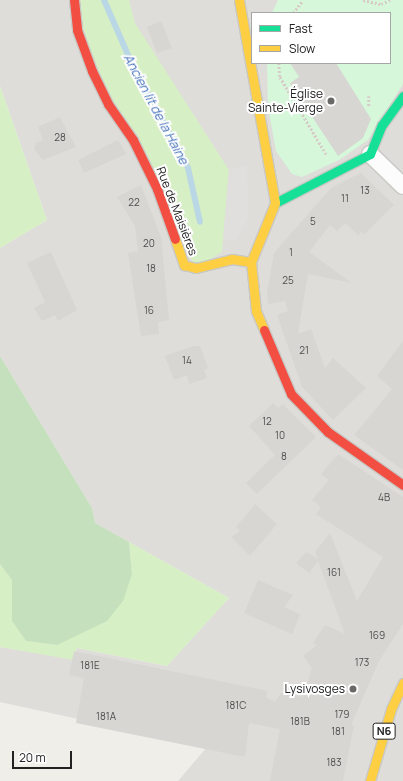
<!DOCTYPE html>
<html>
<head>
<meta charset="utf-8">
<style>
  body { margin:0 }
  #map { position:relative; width:403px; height:781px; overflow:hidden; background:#efeee9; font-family:Manrope,sans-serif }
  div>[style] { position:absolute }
  .residential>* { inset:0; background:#deddda }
  .grass>* { inset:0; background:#d7efc5 }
  .forest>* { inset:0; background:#c5e0bc }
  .park>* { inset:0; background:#d6f7da }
  .parking>* { inset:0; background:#e0dfdd }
  .stream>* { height:6px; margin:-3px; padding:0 3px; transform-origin:3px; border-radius:3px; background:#bad7e5 }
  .building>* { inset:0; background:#d7d6d2 }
  .path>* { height:2.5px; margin-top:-1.25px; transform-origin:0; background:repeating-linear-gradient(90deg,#d8cbc7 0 2px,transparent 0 4px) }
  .roads { filter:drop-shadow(1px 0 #c8c8c5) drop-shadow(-1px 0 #c8c8c5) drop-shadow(0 1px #c8c8c5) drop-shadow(0 -1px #c8c8c5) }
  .street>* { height:16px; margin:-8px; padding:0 8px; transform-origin:8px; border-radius:8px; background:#fdfcfc }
  .fast>* { height:9px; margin:-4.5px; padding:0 4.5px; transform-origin:4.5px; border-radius:4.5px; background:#16e098 }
  .slow>* { height:9px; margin:-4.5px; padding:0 4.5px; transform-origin:4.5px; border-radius:4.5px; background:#ffcf43 }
  .jam>* { height:9px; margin:-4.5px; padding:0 4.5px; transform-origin:4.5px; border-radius:4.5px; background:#f24e42 }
  .dots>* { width:11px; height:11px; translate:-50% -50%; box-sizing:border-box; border:2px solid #fff; border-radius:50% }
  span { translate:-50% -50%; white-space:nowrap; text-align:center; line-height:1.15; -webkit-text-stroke:4px #fff; paint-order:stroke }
  .number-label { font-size:10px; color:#4e4e4d }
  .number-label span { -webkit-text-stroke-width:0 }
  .shield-label span { padding:1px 3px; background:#fff; border:1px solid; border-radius:3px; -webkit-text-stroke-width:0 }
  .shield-label { font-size:11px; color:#212121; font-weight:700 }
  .poi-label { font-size:12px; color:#212121 }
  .right { translate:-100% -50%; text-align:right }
  .street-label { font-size:12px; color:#212121 }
  .water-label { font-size:13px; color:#4371ba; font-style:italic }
  .legend { position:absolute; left:251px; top:12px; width:140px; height:52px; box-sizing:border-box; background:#fff; border:1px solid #a6a6a6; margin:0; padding:5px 7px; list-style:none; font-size:12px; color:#212121 }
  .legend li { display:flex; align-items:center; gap:8px; height:20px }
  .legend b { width:20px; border:1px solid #a6a6a6 }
  .scale { position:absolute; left:12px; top:751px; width:60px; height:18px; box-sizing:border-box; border:2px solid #212121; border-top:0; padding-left:5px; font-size:12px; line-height:14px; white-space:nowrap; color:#212121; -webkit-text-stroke:3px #fff; paint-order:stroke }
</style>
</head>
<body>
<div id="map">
  <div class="residential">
    <i style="clip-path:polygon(evenodd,0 0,403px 0,403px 781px,178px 781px,207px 747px,0 702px,0 647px,74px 659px,77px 648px,167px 666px,229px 598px,95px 523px,92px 508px,0 356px,0 248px,47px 220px,0 86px,0 0,252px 13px,390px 13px,390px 63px,252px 63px,252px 13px)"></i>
  </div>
  <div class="grass">
    <i style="clip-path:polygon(74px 0,129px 0,135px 23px,229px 170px,222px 252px,196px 268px,108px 104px)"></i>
    <i style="clip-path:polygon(0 86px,47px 220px,0 248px)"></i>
    <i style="clip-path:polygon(129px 542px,229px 598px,167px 666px,77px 648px,74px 660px,0 647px,0 564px,12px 580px,12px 621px,26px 641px,57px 645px,132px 574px)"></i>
  </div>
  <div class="forest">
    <i style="clip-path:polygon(0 356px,92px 508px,95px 523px,129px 542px,132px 574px,123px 601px,107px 621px,57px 645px,26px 641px,12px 621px,12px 580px,0 564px)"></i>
  </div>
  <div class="park">
    <i style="clip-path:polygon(278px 0,403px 0,403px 84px,368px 140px,339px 160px,302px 177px,292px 174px,276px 151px,268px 107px,267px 63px,390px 63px,390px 13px,272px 13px)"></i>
  </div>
  <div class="parking">
    <i style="clip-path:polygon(247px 165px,248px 219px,235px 241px,223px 240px,229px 170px)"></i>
  </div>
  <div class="stream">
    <i style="left:104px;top:0;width:70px;rotate:66.4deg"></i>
    <i style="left:132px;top:64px;width:118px;rotate:61.7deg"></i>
    <i style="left:188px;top:168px;width:55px;rotate:77.5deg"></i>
  </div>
  <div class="building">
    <i style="clip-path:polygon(161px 21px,172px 48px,157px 53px,147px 27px)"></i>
    <i style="clip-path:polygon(290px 63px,336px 63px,371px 119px,363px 138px,338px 156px,290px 83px,299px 77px)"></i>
    <i style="clip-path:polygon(60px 117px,76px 147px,43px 160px,34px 149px,36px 143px,43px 140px,38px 127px)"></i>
    <i style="clip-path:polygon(118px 140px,126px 154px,84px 173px,78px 160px)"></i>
    <i style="clip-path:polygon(361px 173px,394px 205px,364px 235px,362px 232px,358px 235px,345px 223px,337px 231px,330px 225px,309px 252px,352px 283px,308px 274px,298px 334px,311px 329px,325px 368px,333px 358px,366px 388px,333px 420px,302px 387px,277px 315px,288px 311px,285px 301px,268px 304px,267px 293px,274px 253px,331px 188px)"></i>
    <i style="clip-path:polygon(141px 185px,161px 237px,169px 320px,158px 322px,159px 334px,141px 336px,128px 253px,138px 251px,135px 226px,117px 197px)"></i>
    <i style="clip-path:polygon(51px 252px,77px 310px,58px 321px,55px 315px,42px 321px,34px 308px,45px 302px,27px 263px)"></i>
    <i style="clip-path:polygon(403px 341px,403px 470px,354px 435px,392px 389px,377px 376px)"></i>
    <i style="clip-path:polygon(193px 346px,200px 346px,208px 368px,204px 370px,207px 378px,189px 384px,187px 375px,174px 380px,165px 356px)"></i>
    <i style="clip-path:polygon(273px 403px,278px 408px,283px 404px,316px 437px,257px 494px,246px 483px,275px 455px,249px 426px)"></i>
    <i style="clip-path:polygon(338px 454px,403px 497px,403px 624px,379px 661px,351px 725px,354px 725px,343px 781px,270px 781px,280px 729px,249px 723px,245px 757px,76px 723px,84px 678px,69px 675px,74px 651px,268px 691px,266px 697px,275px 702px,281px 693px,303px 697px,312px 668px,303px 656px,317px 645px,313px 643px,325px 625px,345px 634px,318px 561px,309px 573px,296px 563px,306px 552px,318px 559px,315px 552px,330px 533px,357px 601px,383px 557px,316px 514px,321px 507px,312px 500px,329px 480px,321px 474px)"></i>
    <i style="clip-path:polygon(255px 504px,277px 524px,250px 556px,231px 537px,240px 531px,236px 527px)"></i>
    <i style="clip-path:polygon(258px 580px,293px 595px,284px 607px,300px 614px,292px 634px,244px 613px)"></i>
  </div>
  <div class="path">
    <i style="left:363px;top:0;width:18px;rotate:13deg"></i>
    <i style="left:381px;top:4px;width:10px;rotate:-24deg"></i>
    <i style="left:293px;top:13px;width:16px;rotate:-52deg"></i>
    <i style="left:279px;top:63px;width:14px;rotate:86deg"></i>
    <i style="left:280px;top:77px;width:90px;rotate:59.1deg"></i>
    <i style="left:369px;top:96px;width:10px;rotate:90deg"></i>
  </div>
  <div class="roads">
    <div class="street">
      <i style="left:370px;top:154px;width:46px;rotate:44.1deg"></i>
    </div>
    <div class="fast">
      <i style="left:275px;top:203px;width:107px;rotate:-27.3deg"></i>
      <i style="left:370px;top:154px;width:31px;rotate:-68deg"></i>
      <i style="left:382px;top:125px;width:36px;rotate:-54deg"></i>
    </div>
    <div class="slow">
      <i style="left:239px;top:0;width:206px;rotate:79.9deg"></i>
      <i style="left:275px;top:203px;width:64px;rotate:112.1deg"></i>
      <i style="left:251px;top:262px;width:49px;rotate:84.2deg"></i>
      <i style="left:256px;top:311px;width:21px;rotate:67deg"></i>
      <i style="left:175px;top:239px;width:28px;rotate:71deg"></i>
      <i style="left:184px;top:265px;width:12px;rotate:14deg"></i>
      <i style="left:196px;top:268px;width:37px;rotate:-14deg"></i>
      <i style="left:232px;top:259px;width:19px;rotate:9deg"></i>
      <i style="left:370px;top:781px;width:75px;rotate:-73.7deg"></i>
      <i style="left:391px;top:709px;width:29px;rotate:-65deg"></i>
    </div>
    <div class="jam">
      <i style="left:74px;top:0;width:30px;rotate:84deg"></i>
      <i style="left:77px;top:30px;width:44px;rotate:69.9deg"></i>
      <i style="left:92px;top:71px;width:37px;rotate:64deg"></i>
      <i style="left:108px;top:104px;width:44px;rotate:55.2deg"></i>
      <i style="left:133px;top:140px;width:55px;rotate:63.9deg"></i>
      <i style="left:157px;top:189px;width:53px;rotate:70.2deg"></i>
      <i style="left:264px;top:330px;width:69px;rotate:67.1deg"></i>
      <i style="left:291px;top:394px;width:53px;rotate:45.8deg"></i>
      <i style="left:328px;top:432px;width:92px;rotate:35.2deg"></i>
    </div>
  </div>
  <div class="dots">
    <i style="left:331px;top:101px;background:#696967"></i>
    <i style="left:353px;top:689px;background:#696967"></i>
  </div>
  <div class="number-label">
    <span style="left:60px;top:138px">28</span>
    <span style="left:365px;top:191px">13</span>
    <span style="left:345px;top:199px">11</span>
    <span style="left:134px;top:203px">22</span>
    <span style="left:313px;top:222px">5</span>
    <span style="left:149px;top:244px">20</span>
    <span style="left:291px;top:253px">1</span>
    <span style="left:151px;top:269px">18</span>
    <span style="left:288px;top:281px">25</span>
    <span style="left:149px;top:311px">16</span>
    <span style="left:304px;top:351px">21</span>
    <span style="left:187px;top:361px">14</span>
    <span style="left:267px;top:422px">12</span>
    <span style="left:280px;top:436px">10</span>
    <span style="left:284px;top:457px">8</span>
    <span style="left:384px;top:498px">4B</span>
    <span style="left:334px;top:573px">161</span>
    <span style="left:377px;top:636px">169</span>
    <span style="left:362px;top:663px">173</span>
    <span style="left:90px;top:666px">181E</span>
    <span style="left:236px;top:706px">181C</span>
    <span style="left:342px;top:715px">179</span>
    <span style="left:106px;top:717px">181A</span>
    <span style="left:300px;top:722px">181B</span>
    <span style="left:338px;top:732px">181</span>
    <span style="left:334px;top:763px">183</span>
  </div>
  <div class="shield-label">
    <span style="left:384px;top:731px">N6</span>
  </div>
  <div class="poi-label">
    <span class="right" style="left:323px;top:101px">Église<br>Sainte-Vierge</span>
    <span class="right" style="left:345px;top:689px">Lysivosges</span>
  </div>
  <div class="street-label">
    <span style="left:177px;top:211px;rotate:69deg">Rue de Maisières</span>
  </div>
  <div class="water-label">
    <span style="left:156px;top:109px;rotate:62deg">Ancien lit de la Haine</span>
  </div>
  <ul class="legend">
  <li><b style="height:5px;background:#16e098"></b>Fast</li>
  <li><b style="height:5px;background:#ffcf43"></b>Slow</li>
  </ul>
  <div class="scale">20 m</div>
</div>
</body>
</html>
